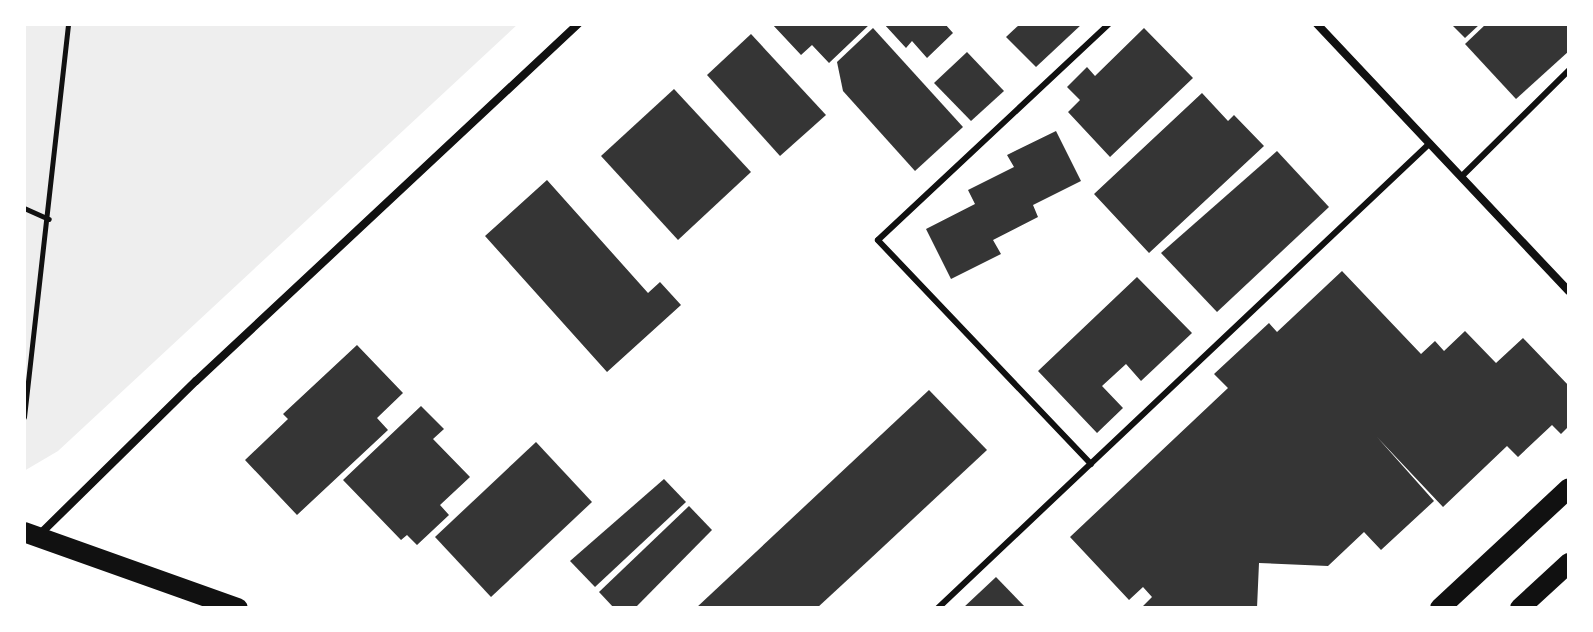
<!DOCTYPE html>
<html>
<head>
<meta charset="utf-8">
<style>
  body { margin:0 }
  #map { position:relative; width:1593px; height:632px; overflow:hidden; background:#fff; font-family:"Public Sans",sans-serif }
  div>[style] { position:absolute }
  .green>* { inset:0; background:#eee }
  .building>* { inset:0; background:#353535 }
  .path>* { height:5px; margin:-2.5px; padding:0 2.5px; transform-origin:2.5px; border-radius:2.5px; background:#111 }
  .service>* { height:6px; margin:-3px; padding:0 3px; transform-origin:3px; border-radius:3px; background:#111 }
  .minor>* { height:8px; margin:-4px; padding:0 4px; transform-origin:4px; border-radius:4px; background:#111 }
  .primary>* { height:20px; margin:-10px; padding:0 10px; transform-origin:10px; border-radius:10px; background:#111 }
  span { translate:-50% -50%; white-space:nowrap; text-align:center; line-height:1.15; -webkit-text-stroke:6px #fff; paint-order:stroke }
  .frame { position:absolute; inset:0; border:26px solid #fff; pointer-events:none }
</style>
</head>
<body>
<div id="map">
  <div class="green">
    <i style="clip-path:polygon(24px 24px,518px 24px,58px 451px,24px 471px)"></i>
  </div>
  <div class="building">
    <i style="clip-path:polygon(772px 24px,870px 24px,829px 63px,812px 45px,801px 55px)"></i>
    <i style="clip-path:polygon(884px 24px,945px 24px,953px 33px,927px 58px,912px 41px,906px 48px)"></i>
    <i style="clip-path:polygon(1020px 24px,1082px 24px,1036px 67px,1006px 37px)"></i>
    <i style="clip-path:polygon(1451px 24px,1480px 24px,1465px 38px)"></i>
    <i style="clip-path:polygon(1486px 24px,1569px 24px,1569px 51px,1516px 99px,1465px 44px)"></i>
    <i style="clip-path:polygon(873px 28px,963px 127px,915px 171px,843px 91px,837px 62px)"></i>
    <i style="clip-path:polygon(1144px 28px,1193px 78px,1110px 157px,1068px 112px,1080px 100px,1067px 87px,1087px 67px,1095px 76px)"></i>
    <i style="clip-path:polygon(751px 34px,826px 115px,780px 156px,707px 75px)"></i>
    <i style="clip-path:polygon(967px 52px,1004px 91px,971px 121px,934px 83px)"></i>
    <i style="clip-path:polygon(674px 89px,751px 172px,678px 240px,601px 156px)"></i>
    <i style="clip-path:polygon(1202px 93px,1228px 121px,1234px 115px,1264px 146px,1149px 253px,1094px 194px)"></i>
    <i style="clip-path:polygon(1056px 131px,1081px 181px,1033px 205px,1038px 217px,993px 240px,1001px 254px,951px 279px,926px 229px,975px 204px,968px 190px,1014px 167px,1007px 155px)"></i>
    <i style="clip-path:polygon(1277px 151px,1329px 207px,1217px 312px,1161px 253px)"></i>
    <i style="clip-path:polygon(547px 180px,648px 293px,660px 282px,681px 305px,607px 372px,485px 236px)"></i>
    <i style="clip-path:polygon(1342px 271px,1421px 354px,1435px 341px,1444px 351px,1465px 331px,1496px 363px,1523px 338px,1569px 386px,1569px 426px,1561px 434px,1552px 425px,1518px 457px,1507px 446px,1443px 507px,1377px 437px,1434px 501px,1381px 550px,1364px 532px,1328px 566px,1259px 563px,1257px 608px,1141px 608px,1152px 597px,1143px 587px,1129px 600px,1070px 537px,1228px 388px,1214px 374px,1269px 323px,1277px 332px)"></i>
    <i style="clip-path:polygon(1137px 277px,1192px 333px,1141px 381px,1126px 364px,1102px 386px,1123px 408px,1097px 433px,1038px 371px)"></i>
    <i style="clip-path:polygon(357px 345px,403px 393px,377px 418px,388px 430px,297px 515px,245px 460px,288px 419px,283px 414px)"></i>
    <i style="clip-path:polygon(929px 390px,987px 450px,869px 560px,817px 608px,696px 608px)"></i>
    <i style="clip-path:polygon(421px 406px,444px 429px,433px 439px,470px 477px,440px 505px,449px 515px,417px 545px,407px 535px,401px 540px,343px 480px)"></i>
    <i style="clip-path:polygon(536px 442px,592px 502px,491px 597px,435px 537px)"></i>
    <i style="clip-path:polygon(664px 479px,686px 502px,595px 587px,570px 561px)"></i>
    <i style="clip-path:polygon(689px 506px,712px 530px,635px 608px,614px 608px,599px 592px)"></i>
    <i style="clip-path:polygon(996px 577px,1026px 608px,963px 608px)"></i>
  </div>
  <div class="path">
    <i style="left:24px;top:208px;width:27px;rotate:24deg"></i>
    <i style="left:24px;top:417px;width:395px;rotate:-83.6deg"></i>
  </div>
  <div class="service">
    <i style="left:1461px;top:177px;width:152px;rotate:-44.7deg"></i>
    <i style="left:1091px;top:464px;width:309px;rotate:-133.6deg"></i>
    <i style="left:878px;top:240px;width:316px;rotate:-43.1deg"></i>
    <i style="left:938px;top:608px;width:677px;rotate:-43.38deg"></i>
  </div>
  <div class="minor">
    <i style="left:1317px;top:24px;width:367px;rotate:46.7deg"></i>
    <i style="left:38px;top:536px;width:221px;rotate:-44.5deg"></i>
    <i style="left:196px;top:381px;width:523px;rotate:-43.06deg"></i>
  </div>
  <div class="primary">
    <i style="left:24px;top:532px;width:227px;rotate:19.6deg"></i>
    <i style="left:1440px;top:608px;width:176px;rotate:-42.9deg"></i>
    <i style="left:1520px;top:608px;width:67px;rotate:-42.6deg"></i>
  </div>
  <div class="frame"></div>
</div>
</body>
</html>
